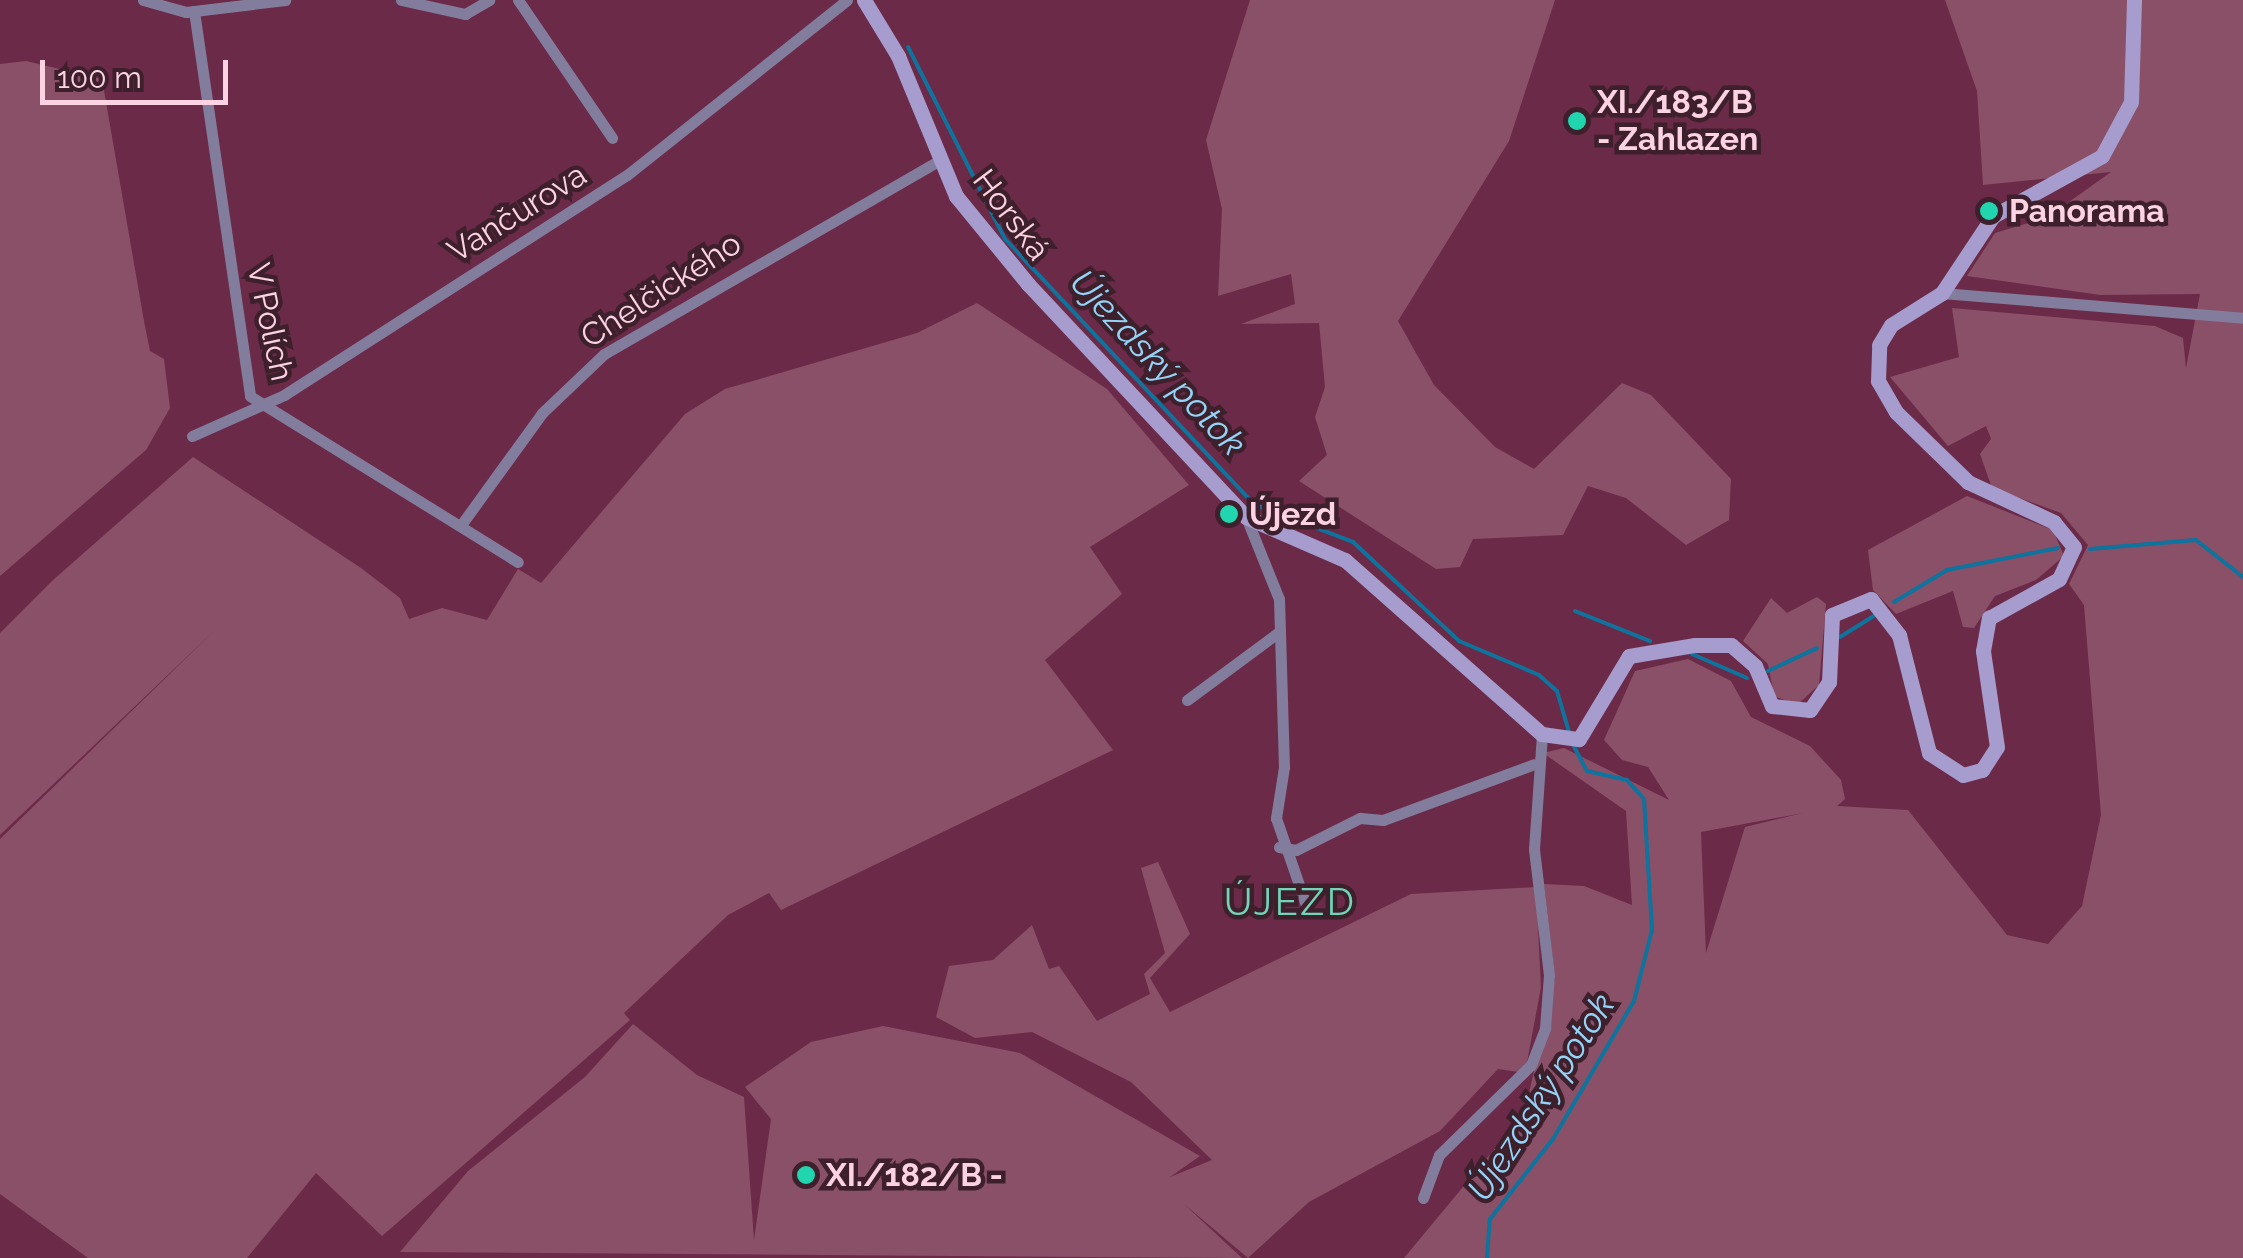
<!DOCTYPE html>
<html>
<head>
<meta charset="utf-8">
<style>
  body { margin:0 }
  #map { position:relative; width:2243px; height:1258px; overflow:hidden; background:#6c2a49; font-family:Raleway,sans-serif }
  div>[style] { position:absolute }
  .green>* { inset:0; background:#895068 }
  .stream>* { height:4px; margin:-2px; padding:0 2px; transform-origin:2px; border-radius:2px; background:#0e739d }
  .street>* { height:11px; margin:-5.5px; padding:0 5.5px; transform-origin:5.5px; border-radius:5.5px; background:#837d9d }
  .secondary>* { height:15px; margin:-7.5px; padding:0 7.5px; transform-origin:7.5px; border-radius:7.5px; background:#a69ccd }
  .dots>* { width:28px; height:28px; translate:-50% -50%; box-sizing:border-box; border:5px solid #3e202d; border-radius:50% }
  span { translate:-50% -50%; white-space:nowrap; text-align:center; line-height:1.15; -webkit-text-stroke:9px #3e202d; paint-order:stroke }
  .poi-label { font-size:32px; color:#fdd3e3; font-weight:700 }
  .left { translate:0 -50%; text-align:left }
  .street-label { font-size:32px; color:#fdd3e3 }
  .water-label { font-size:35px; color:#94d4f7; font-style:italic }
  .quarter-label { font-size:38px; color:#74d4b9; letter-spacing:2.5px }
  .scale { position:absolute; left:40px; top:60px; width:188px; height:45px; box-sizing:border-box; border:5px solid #fdd3e3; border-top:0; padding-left:12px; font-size:30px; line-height:35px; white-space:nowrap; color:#fdd3e3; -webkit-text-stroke:8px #3e202d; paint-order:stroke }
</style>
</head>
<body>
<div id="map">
  <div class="green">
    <i style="clip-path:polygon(1250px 0,1555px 0,1509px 141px,1398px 321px,1434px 385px,1495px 447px,1534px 469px,1622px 383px,1651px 395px,1731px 479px,1729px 520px,1686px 545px,1626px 498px,1588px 486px,1563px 535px,1473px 539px,1460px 567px,1436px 569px,1299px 481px,1327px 455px,1315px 417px,1325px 387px,1319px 323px,1241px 324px,1295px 304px,1291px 274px,1218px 296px,1222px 209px,1206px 140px)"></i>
    <i style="clip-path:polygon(evenodd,1945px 0,2243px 0,2243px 1258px,1404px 1258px,1556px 1075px,1527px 1102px,1555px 978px,1544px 884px,1584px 886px,1632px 905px,1626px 811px,1543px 753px,1564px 748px,1669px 800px,1648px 767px,1622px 760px,1604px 740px,1635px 671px,1688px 659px,1731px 681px,1751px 717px,1810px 746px,1841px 780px,1845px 799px,1837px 806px,1908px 810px,2007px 935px,2048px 944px,2082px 906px,2101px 815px,2084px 605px,2069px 584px,2088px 545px,2061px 513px,1992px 488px,1980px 454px,1991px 439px,1986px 426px,1948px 446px,1890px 377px,1959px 357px,1952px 308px,2155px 326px,2183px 338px,2186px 368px,2200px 294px,2100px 295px,1967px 276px,1995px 233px,2048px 217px,2111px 172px,1983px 185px,1977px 91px,1945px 0,1803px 813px,1745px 827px,1706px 953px,1701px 832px,1803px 813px)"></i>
    <i style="clip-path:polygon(26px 61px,102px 79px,144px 321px,150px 351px,164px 359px,170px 408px,146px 450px,0 576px,0 64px)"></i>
    <i style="clip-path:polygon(977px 303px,1107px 389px,1189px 485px,1090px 547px,1122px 594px,1045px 660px,1113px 750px,781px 910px,769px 893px,728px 915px,624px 1013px,630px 1020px,382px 1236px,316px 1173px,247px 1258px,88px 1258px,0 1194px,0 839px,215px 630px,0 835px,0 633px,53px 580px,193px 457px,361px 568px,400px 598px,409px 619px,442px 608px,487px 620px,518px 569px,541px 583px,685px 414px,725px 389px,917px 333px)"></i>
    <i style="clip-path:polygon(1967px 496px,2053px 530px,2064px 556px,2036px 580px,1995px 596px,1974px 628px,1963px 627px,1953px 591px,1896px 614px,1873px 590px,1868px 550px)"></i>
    <i style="clip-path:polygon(1817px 597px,1826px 604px,1819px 685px,1797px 705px,1774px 696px,1768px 664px,1743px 641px,1771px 598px,1787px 613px)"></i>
    <i style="clip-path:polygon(1158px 862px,1190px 934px,1150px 978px,1170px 1012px,1411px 894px,1536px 887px,1541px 987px,1525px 1073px,1498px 1069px,1440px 1131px,1309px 1202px,1248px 1258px,1184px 1204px,1242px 1258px,400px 1252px,468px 1171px,585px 1077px,633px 1024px,697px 1075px,744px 1097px,754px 1240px,771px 1119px,745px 1087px,811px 1042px,883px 1026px,1020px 1053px,1200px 1156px,1170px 1177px,1212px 1160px,1131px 1082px,1032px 1032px,975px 1038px,936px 1017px,949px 966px,993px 960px,1032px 925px,1049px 969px,1059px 966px,1097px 1021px,1150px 994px,1144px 974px,1165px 953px,1141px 868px)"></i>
  </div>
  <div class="stream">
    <i style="left:908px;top:47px;width:215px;rotate:63.2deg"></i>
    <i style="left:1005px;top:239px;width:364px;rotate:46.8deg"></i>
    <i style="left:1254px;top:504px;width:106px;rotate:21deg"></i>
    <i style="left:1353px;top:542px;width:145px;rotate:43deg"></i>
    <i style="left:1459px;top:641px;width:87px;rotate:23deg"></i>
    <i style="left:1539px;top:675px;width:24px;rotate:42deg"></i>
    <i style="left:1557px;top:691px;width:43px;rotate:73.7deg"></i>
    <i style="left:2090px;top:549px;width:106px;rotate:-4.9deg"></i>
    <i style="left:2196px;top:540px;width:60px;rotate:38.2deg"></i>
    <i style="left:1894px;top:602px;width:62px;rotate:-31.1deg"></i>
    <i style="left:1947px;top:570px;width:113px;rotate:-11.2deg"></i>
    <i style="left:1575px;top:611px;width:81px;rotate:21.8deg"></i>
    <i style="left:1840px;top:637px;width:44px;rotate:-31.9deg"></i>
    <i style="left:1692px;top:654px;width:60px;rotate:23.6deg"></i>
    <i style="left:1768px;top:671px;width:54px;rotate:-25.1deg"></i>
    <i style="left:1487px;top:1258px;width:39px;rotate:-86deg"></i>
    <i style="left:1490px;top:1219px;width:102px;rotate:-51.8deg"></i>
    <i style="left:1553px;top:1139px;width:160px;rotate:-59.6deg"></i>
    <i style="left:1634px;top:1001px;width:73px;rotate:-75.8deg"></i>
    <i style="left:1652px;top:930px;width:131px;rotate:-93.5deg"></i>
    <i style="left:1644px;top:799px;width:25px;rotate:-132deg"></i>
    <i style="left:1627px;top:780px;width:41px;rotate:-167.3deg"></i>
    <i style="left:1587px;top:771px;width:34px;rotate:-118deg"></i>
  </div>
  <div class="street">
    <i style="left:143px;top:0;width:45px;rotate:15.6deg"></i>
    <i style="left:186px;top:12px;width:100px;rotate:-6.9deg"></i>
    <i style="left:401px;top:0;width:66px;rotate:12.3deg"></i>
    <i style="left:465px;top:14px;width:28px;rotate:-30deg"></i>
    <i style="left:518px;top:0;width:167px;rotate:55.7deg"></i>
    <i style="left:194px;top:11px;width:389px;rotate:81.7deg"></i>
    <i style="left:250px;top:396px;width:315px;rotate:31.8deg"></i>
    <i style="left:1942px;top:293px;width:302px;rotate:4.7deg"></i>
    <i style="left:192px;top:436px;width:101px;rotate:-24deg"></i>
    <i style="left:284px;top:395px;width:407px;rotate:-32.7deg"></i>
    <i style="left:627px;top:175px;width:281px;rotate:-38.5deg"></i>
    <i style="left:1246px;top:517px;width:88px;rotate:68.1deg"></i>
    <i style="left:1279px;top:599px;width:168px;rotate:88.3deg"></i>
    <i style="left:1284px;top:767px;width:52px;rotate:98.9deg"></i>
    <i style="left:1276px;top:818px;width:92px;rotate:71deg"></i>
    <i style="left:461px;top:525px;width:138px;rotate:-54.1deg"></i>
    <i style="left:542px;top:413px;width:86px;rotate:-43.6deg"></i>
    <i style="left:604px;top:354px;width:388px;rotate:-30deg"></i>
    <i style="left:1187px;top:700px;width:114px;rotate:-36.5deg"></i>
    <i style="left:1279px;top:847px;width:17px;rotate:10deg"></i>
    <i style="left:1296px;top:850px;width:72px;rotate:-26.6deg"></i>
    <i style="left:1360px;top:818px;width:23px;rotate:5deg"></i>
    <i style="left:1383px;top:820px;width:161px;rotate:-20.3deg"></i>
    <i style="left:1423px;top:1198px;width:46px;rotate:-69.6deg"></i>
    <i style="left:1439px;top:1155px;width:129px;rotate:-44.4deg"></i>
    <i style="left:1531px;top:1065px;width:40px;rotate:-69deg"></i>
    <i style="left:1545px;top:1028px;width:53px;rotate:-85.7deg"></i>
    <i style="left:1549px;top:975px;width:127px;rotate:-96.8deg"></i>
    <i style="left:1534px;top:849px;width:115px;rotate:-86deg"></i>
  </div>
  <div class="secondary">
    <i style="left:864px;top:0;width:66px;rotate:58.7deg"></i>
    <i style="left:898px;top:56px;width:152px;rotate:67.5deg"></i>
    <i style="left:956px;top:196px;width:114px;rotate:50.7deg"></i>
    <i style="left:1028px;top:284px;width:319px;rotate:46.9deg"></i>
    <i style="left:1246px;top:517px;width:108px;rotate:23.5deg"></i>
    <i style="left:1345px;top:560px;width:263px;rotate:41.5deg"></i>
    <i style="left:1542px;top:734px;width:37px;rotate:8deg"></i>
    <i style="left:1579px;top:739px;width:97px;rotate:-58.9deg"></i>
    <i style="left:1629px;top:656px;width:67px;rotate:-9.5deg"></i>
    <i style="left:1695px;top:645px;width:36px"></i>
    <i style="left:1731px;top:645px;width:32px;rotate:41deg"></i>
    <i style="left:1755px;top:666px;width:43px;rotate:67deg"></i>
    <i style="left:1772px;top:706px;width:38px;rotate:6deg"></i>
    <i style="left:1810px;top:710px;width:34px;rotate:-56deg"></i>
    <i style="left:1829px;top:682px;width:67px;rotate:-87.4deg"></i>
    <i style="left:1832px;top:615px;width:42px;rotate:-22.3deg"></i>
    <i style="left:1871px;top:599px;width:46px;rotate:52.1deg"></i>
    <i style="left:1899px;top:635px;width:122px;rotate:75.7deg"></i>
    <i style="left:1929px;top:753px;width:40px;rotate:32.9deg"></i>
    <i style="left:1963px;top:775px;width:20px;rotate:-15deg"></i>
    <i style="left:1982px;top:770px;width:27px;rotate:-57deg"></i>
    <i style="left:1997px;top:747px;width:97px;rotate:-98.3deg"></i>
    <i style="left:1983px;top:651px;width:34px;rotate:-80deg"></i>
    <i style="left:1989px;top:618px;width:80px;rotate:-29.1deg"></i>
    <i style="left:2059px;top:579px;width:35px;rotate:-65deg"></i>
    <i style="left:2074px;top:547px;width:32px;rotate:-129deg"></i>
    <i style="left:2054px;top:522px;width:95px;rotate:-155.1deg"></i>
    <i style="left:1968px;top:482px;width:100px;rotate:-135.8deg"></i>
    <i style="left:1896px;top:412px;width:36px;rotate:-120deg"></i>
    <i style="left:1878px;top:381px;width:36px;rotate:-88deg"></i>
    <i style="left:1879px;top:345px;width:23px;rotate:-59deg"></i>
    <i style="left:1891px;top:325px;width:60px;rotate:-32.1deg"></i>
    <i style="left:1942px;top:293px;width:92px;rotate:-56.5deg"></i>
    <i style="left:1993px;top:216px;width:124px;rotate:-28.8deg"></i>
    <i style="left:2102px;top:156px;width:61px;rotate:-61.8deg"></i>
    <i style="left:2131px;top:102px;width:102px;rotate:-88.3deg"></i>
  </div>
  <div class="dots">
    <i style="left:1577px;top:121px;background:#21d5af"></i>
    <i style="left:1989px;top:211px;background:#21d5af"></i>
    <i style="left:1229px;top:514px;background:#21d5af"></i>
    <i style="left:806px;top:1175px;background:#21d5af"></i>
  </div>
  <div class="poi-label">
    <span class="left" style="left:1597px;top:121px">XI./183/B<br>- Zahlazen</span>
    <span class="left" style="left:2009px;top:211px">Panorama</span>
    <span class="left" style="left:1249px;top:514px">Újezd</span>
    <span class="left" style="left:826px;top:1175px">XI./182/B -</span>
  </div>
  <div class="street-label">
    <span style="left:517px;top:213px;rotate:-32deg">Vančurova</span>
    <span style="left:1011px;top:215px;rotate:53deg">Horská</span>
    <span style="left:661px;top:290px;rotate:-33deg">Chelčického</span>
    <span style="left:270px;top:322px;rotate:78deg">V Polích</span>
  </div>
  <div class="water-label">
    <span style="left:1158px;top:363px;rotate:47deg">Újezdský potok</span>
    <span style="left:1541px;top:1097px;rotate:-57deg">Újezdský potok</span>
  </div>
  <div class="quarter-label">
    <span style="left:1290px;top:902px">ÚJEZD</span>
  </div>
  <div class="scale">100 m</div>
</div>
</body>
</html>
